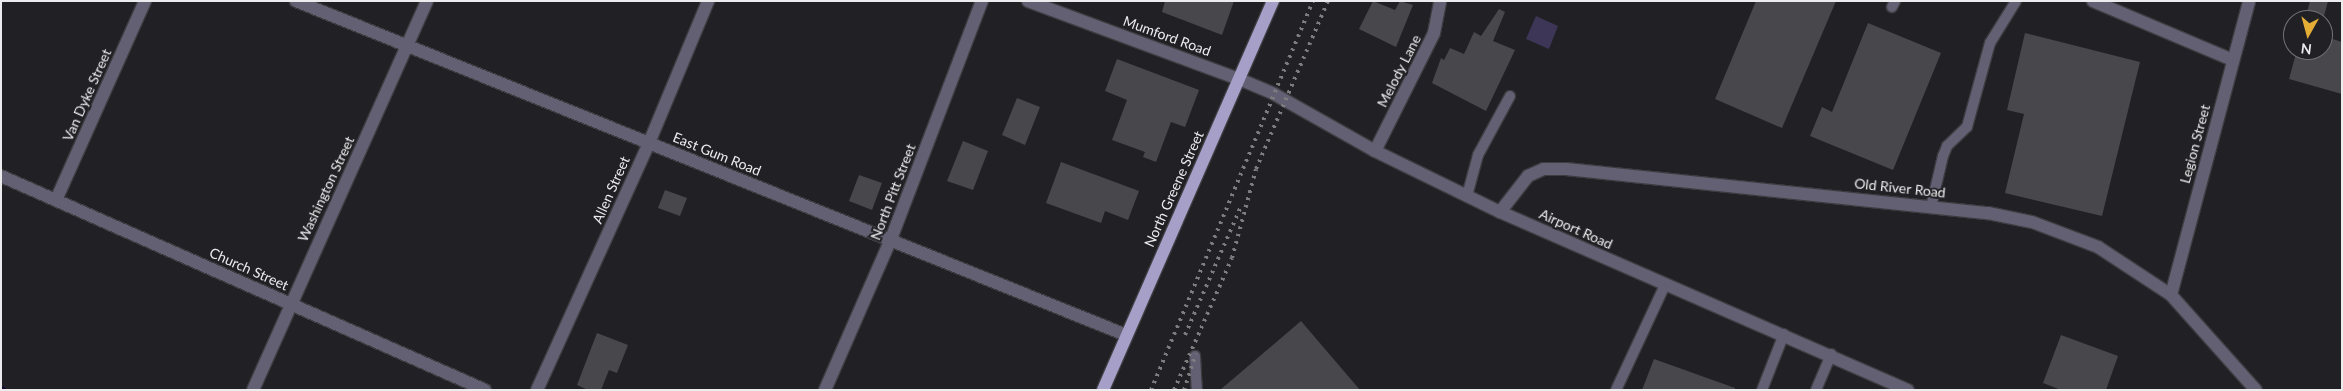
<!DOCTYPE html>
<html>
<head>
<meta charset="utf-8">
<style>
  body { margin:0 }
  #map { position:relative; width:2343px; height:391px; overflow:hidden; background:#212125; font-family:Lato,sans-serif }
  div>[style] { position:absolute }
  .green>* { inset:0; background:#3d3657 }
  .stream>* { height:5px; margin:-2.5px; padding:0 2.5px; transform-origin:2.5px; border-radius:2.5px; background:#14092e }
  .building>* { inset:0; background:#48474b }
  .roads { filter:drop-shadow(1px 0 #3d3d41) drop-shadow(-1px 0 #3d3d41) drop-shadow(0 1px #3d3d41) drop-shadow(0 -1px #3d3d41) }
  .service>* { height:10px; margin:-5px; padding:0 5px; transform-origin:5px; border-radius:5px; background:#636074 }
  .minor>* { height:12px; margin:-6px; padding:0 6px; transform-origin:6px; border-radius:6px; background:#636074 }
  .tertiary>* { height:12px; margin:-6px; padding:0 6px; transform-origin:6px; border-radius:6px; background:#636074 }
  .primary>* { height:12px; margin:-6px; padding:0 6px; transform-origin:6px; border-radius:6px; background:#a69fc8 }
  .rail>* { height:4px; margin-top:-2px; transform-origin:0; background:repeating-linear-gradient(90deg,#7d7d80 0 2.5px,transparent 0 7.5px) }
  span { translate:-50% -50%; white-space:nowrap; text-align:center; line-height:1.15; -webkit-text-stroke:4px #212125; paint-order:stroke }
  .street-label { font-size:14px; color:#ecebee }
  .frame { position:absolute; inset:0; border:2px solid #ecebee; pointer-events:none }
  .north { position:absolute; left:2283px; top:10px; width:50px; height:50px; box-sizing:border-box; background:#212125; border:1px solid #727275; border-radius:50%; rotate:187deg; font-size:14px; font-weight:700; line-height:20px; text-align:center; color:#ecebee }
  .north::after { content:''; display:block; margin:auto; width:18px; height:22px; background:#e4ad35; clip-path:polygon(50% 0,100% 100%,50% 72%,0 100%) }
</style>
</head>
<body>
<div id="map">
  <div class="green">
    <i style="clip-path:polygon(1536px 16px,1558px 26px,1549px 49px,1526px 39px)"></i>
  </div>
  <div class="stream">
    <i style="left:1px;top:388px;width:4px;rotate:34deg"></i>
  </div>
  <div class="building">
    <i style="clip-path:polygon(1165px 1px,1234px 1px,1222px 35px,1162px 12px)"></i>
    <i style="clip-path:polygon(1373px 1px,1395px 10px,1400px 1px,1413px 5px,1396px 47px,1359px 29px)"></i>
    <i style="clip-path:polygon(1756px 1px,1836px 1px,1782px 128px,1715px 99px)"></i>
    <i style="clip-path:polygon(2310px 1px,2328px 1px,2323px 20px,2305px 20px)"></i>
    <i style="clip-path:polygon(1499px 9px,1505px 12px,1493px 41px,1515px 50px,1486px 111px,1432px 83px,1441px 58px,1444px 60px,1450px 48px,1464px 54px,1474px 32px,1481px 36px)"></i>
    <i style="clip-path:polygon(1868px 23px,1941px 53px,1893px 170px,1810px 136px,1822px 107px,1832px 112px)"></i>
    <i style="clip-path:polygon(2025px 33px,2140px 62px,2102px 216px,2005px 193px,2024px 114px,2007px 110px)"></i>
    <i style="clip-path:polygon(2323px 36px,2342px 42px,2342px 94px,2289px 79px,2297px 50px,2323px 50px)"></i>
    <i style="clip-path:polygon(1117px 59px,1199px 90px,1185px 127px,1171px 122px,1156px 162px,1143px 157px,1145px 152px,1112px 140px,1127px 100px,1105px 91px)"></i>
    <i style="clip-path:polygon(1017px 98px,1040px 107px,1025px 145px,1002px 135px)"></i>
    <i style="clip-path:polygon(963px 141px,988px 151px,973px 190px,947px 181px)"></i>
    <i style="clip-path:polygon(1061px 162px,1139px 191px,1128px 220px,1105px 211px,1101px 223px,1046px 203px)"></i>
    <i style="clip-path:polygon(859px 175px,882px 183px,872px 210px,849px 201px)"></i>
    <i style="clip-path:polygon(665px 190px,687px 198px,680px 216px,658px 208px)"></i>
    <i style="clip-path:polygon(1301px 321px,1360px 390px,1220px 390px)"></i>
    <i style="clip-path:polygon(597px 333px,628px 345px,617px 373px,609px 370px,601px 390px,588px 390px,577px 385px)"></i>
    <i style="clip-path:polygon(2061px 335px,2118px 356px,2106px 390px,2061px 390px,2043px 383px)"></i>
    <i style="clip-path:polygon(1654px 359px,1735px 388px,1735px 390px,1642px 390px)"></i>
  </div>
  <div class="roads">
    <div class="service">
      <i style="left:1892px;top:7px;width:7px;rotate:-63deg"></i>
      <i style="left:1467px;top:196px;width:42px;rotate:-75deg"></i>
      <i style="left:1478px;top:155px;width:67px;rotate:-61.5deg"></i>
      <i style="left:1931px;top:207px;width:52px;rotate:-76.8deg"></i>
      <i style="left:1943px;top:156px;width:11px;rotate:-68deg"></i>
      <i style="left:1947px;top:146px;width:28px;rotate:-44deg"></i>
      <i style="left:1967px;top:127px;width:87px;rotate:-74.7deg"></i>
      <i style="left:1990px;top:43px;width:49px;rotate:-58.2deg"></i>
      <i style="left:1195px;top:356px;width:34px;rotate:87deg"></i>
      <i style="left:1616px;top:390px;width:116px;rotate:-65deg"></i>
      <i style="left:1762px;top:390px;width:60px;rotate:-68.6deg"></i>
      <i style="left:1816px;top:390px;width:39px;rotate:-67deg"></i>
    </div>
    <div class="minor">
      <i style="left:296px;top:1px;width:895px;rotate:21.92deg"></i>
      <i style="left:1028px;top:1px;width:225px;rotate:20.3deg"></i>
      <i style="left:2093px;top:1px;width:152px;rotate:22.9deg"></i>
      <i style="left:1375px;top:151px;width:132px;rotate:-63.4deg"></i>
      <i style="left:1434px;top:33px;width:33px;rotate:-79deg"></i>
      <i style="left:1px;top:176px;width:529px;rotate:23.85deg"></i>
      <i style="left:56px;top:200px;width:218px;rotate:-65.9deg"></i>
      <i style="left:1500px;top:212px;width:46px;rotate:-52.1deg"></i>
      <i style="left:1528px;top:176px;width:17px;rotate:-24deg"></i>
      <i style="left:1544px;top:169px;width:22px"></i>
      <i style="left:1566px;top:169px;width:424px;rotate:6deg"></i>
      <i style="left:1988px;top:213px;width:45px;rotate:11.6deg"></i>
      <i style="left:2032px;top:222px;width:71px;rotate:20.7deg"></i>
      <i style="left:2098px;top:247px;width:87px;rotate:33.3deg"></i>
      <i style="left:2171px;top:295px;width:127px;rotate:48.2deg"></i>
      <i style="left:2171px;top:295px;width:304px;rotate:-75.1deg"></i>
      <i style="left:253px;top:390px;width:426px;rotate:-65.9deg"></i>
      <i style="left:537px;top:390px;width:271px;rotate:-65.6deg"></i>
      <i style="left:649px;top:143px;width:154px;rotate:-67.4deg"></i>
      <i style="left:825px;top:390px;width:165px;rotate:-66.4deg"></i>
      <i style="left:891px;top:239px;width:255px;rotate:-69.1deg"></i>
    </div>
    <div class="tertiary">
      <i style="left:1239px;top:79px;width:38px;rotate:23deg"></i>
      <i style="left:1274px;top:94px;width:116px;rotate:29.4deg"></i>
      <i style="left:1375px;top:151px;width:139px;rotate:26deg"></i>
      <i style="left:1500px;top:212px;width:445px;rotate:23.6deg"></i>
    </div>
    <div class="primary">
      <i style="left:1103px;top:390px;width:425px;rotate:-66.4deg"></i>
    </div>
  </div>
  <div class="rail">
    <i style="left:1185px;top:335px;width:141px;rotate:-66.5deg"></i>
    <i style="left:1151px;top:390px;width:421px;rotate:-67.4deg"></i>
    <i style="left:1174px;top:390px;width:144px;rotate:-66.3deg"></i>
    <i style="left:1232px;top:258px;width:92px;rotate:-74.9deg"></i>
    <i style="left:1256px;top:169px;width:183px;rotate:-66.8deg"></i>
    <i style="left:1184px;top:390px;width:38px;rotate:-72deg"></i>
  </div>
  <div class="street-label">
    <span style="left:1167px;top:36px;rotate:20deg">Mumford Road</span>
    <span style="left:1399px;top:71px;rotate:-63deg">Melody Lane</span>
    <span style="left:87px;top:95px;rotate:-66deg">Van Dyke Street</span>
    <span style="left:2195px;top:144px;rotate:-75deg">Legion Street</span>
    <span style="left:717px;top:154px;rotate:22deg">East Gum Road</span>
    <span style="left:1900px;top:188px;rotate:6deg">Old River Road</span>
    <span style="left:326px;top:189px;rotate:-65deg">Washington Street</span>
    <span style="left:1174px;top:189px;rotate:-66deg">North Greene Street</span>
    <span style="left:611px;top:190px;rotate:-66deg">Allen Street</span>
    <span style="left:893px;top:192px;rotate:-69deg">North Pitt Street</span>
    <span style="left:1576px;top:229px;rotate:24deg">Airport Road</span>
    <span style="left:249px;top:269px;rotate:24deg">Church Street</span>
  </div>
  <div class="frame"></div>
  <div class="north">N</div>
</div>
</body>
</html>
